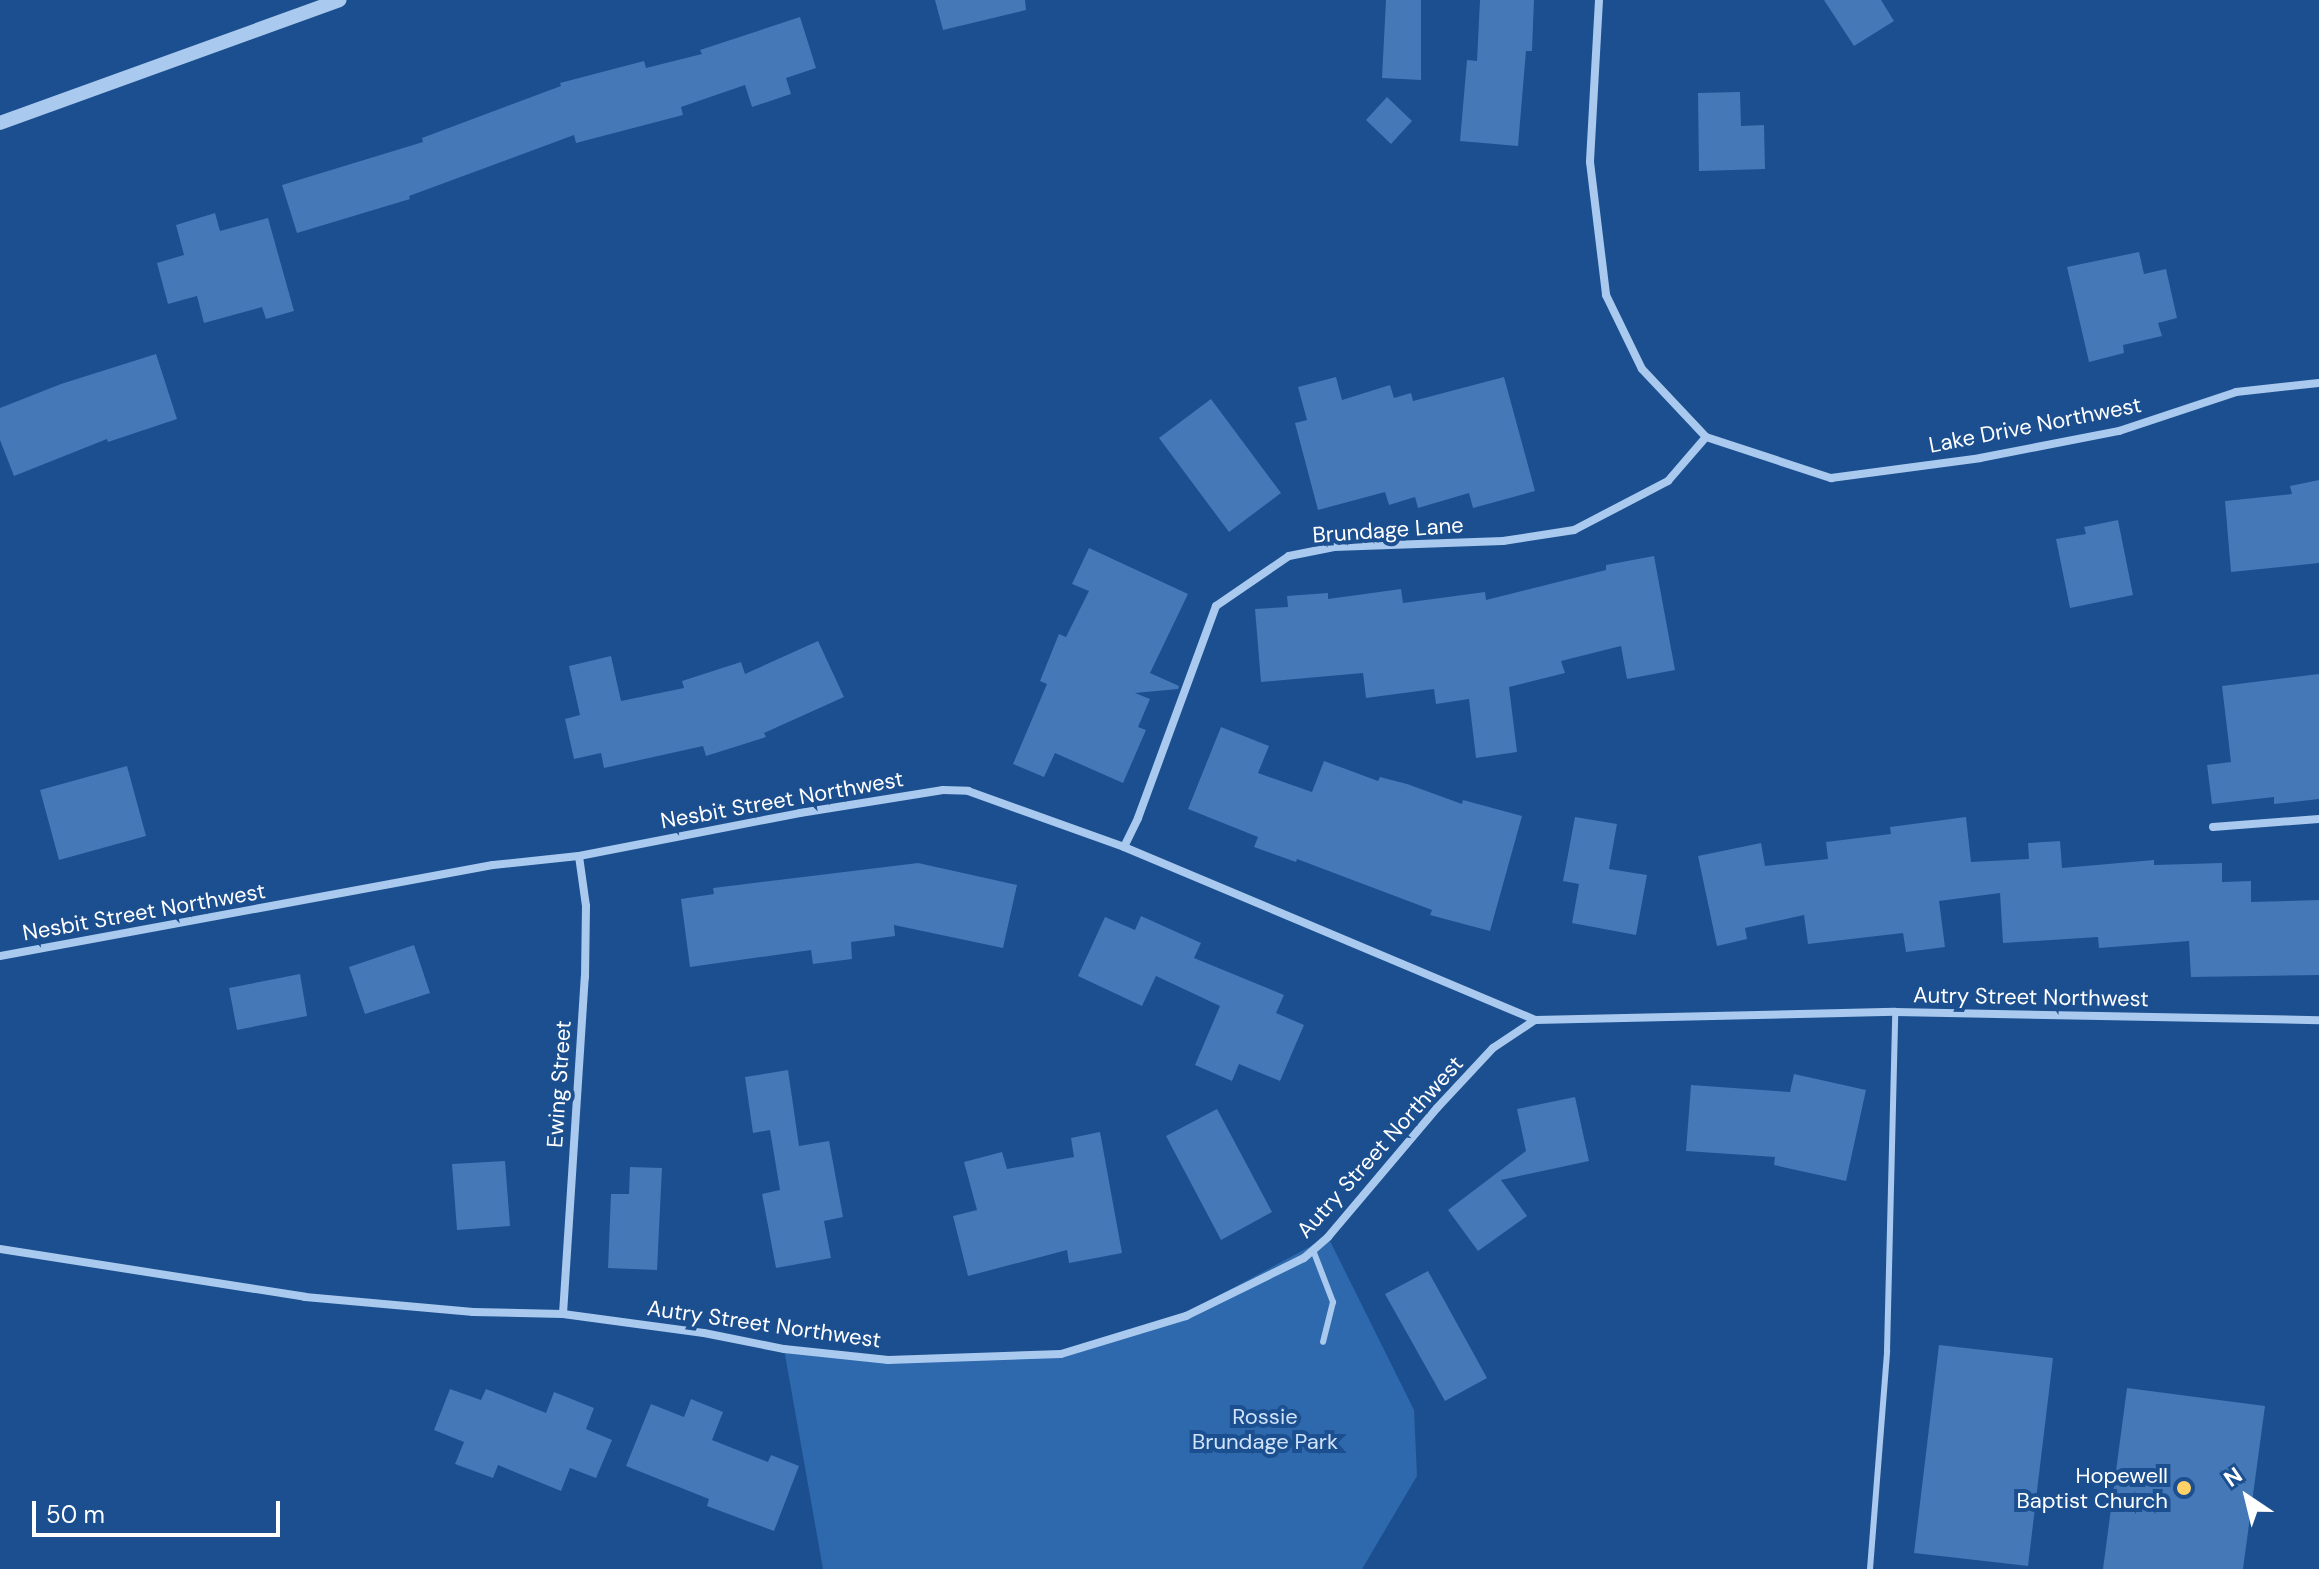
<!DOCTYPE html>
<html>
<head>
<meta charset="utf-8">
<style>
  body { margin:0 }
  #map { position:relative; width:2319px; height:1569px; overflow:hidden; background:#1b4f8f; font-family:"DM Sans",sans-serif }
  div>[style] { position:absolute }
  .green>* { inset:0; background:#2e69ad }
  .building>* { inset:0; background:#4478b7 }
  .service>* { height:6px; margin:-3px; padding:0 3px; transform-origin:3px; border-radius:3px; background:#a9c9ee }
  .minor>* { height:8px; margin:-4px; padding:0 4px; transform-origin:4px; border-radius:4px; background:#a9c9ee }
  .tertiary>* { height:14px; margin:-7px; padding:0 7px; transform-origin:7px; border-radius:7px; background:#a9c9ee }
  .dots>* { width:22px; height:22px; translate:-50% -50%; box-sizing:border-box; border:4px solid #1b4f8f; border-radius:50% }
  span { translate:-50% -50%; white-space:nowrap; text-align:center; line-height:1.15; -webkit-text-stroke:8px #1b4f8f; paint-order:stroke }
  .street-label { font-size:22px; color:#fff }
  .park-label { font-size:22px; color:#cfe3fa }
  .poi-label { font-size:22px; color:#fff }
  .right { translate:-100% -50%; text-align:right }
  .north { position:absolute; left:2207px; top:1457px; width:80px; height:80px; -webkit-text-stroke:6px #1b4f8f; paint-order:stroke; rotate:325deg; font-size:22px; font-weight:700; line-height:32px; text-align:center; color:#fff }
  .north::after { content:''; display:block; margin:auto; width:28px; height:36px; background:#fff; clip-path:polygon(50% 0,100% 100%,50% 72%,0 100%) }
  .scale { position:absolute; left:32px; top:1501px; width:248px; height:36px; box-sizing:border-box; border:4px solid #fff; border-top:0; padding-left:10px; font-size:24px; line-height:28px; white-space:nowrap; color:#fff; -webkit-text-stroke:6px #1b4f8f; paint-order:stroke }
</style>
</head>
<body>
<div id="map">
  <div class="green">
    <i style="clip-path:polygon(1328px 1237px,1414px 1410px,1417px 1476px,1362px 1569px,823px 1569px,784px 1349px,888px 1360px,1061px 1354px,1171px 1321px)"></i>
  </div>
  <div class="building">
    <i style="clip-path:polygon(935px 0,1025px 0,1026px 10px,943px 30px)"></i>
    <i style="clip-path:polygon(1386px 0,1421px 0,1421px 80px,1382px 78px)"></i>
    <i style="clip-path:polygon(1480px 0,1534px 0,1532px 51px,1526px 51px,1518px 146px,1460px 141px,1467px 60px,1477px 61px)"></i>
    <i style="clip-path:polygon(1824px 0,1881px 0,1894px 21px,1854px 46px)"></i>
    <i style="clip-path:polygon(800px 17px,816px 68px,786px 78px,791px 94px,752px 107px,745px 85px,681px 107px,683px 115px,576px 143px,574px 135px,409px 196px,410px 199px,297px 233px,282px 185px,423px 142px,422px 138px,561px 86px,560px 83px,644px 61px,646px 68px,702px 54px,700px 50px)"></i>
    <i style="clip-path:polygon(1740px 92px,1741px 126px,1764px 125px,1765px 169px,1699px 171px,1698px 93px)"></i>
    <i style="clip-path:polygon(1387px 97px,1412px 121px,1391px 144px,1366px 120px)"></i>
    <i style="clip-path:polygon(215px 213px,220px 231px,268px 218px,294px 311px,266px 319px,262px 307px,204px 323px,197px 296px,168px 304px,157px 263px,184px 255px,176px 225px)"></i>
    <i style="clip-path:polygon(2139px 252px,2144px 274px,2166px 269px,2177px 318px,2158px 323px,2162px 336px,2123px 345px,2124px 353px,2089px 362px,2067px 267px)"></i>
    <i style="clip-path:polygon(156px 354px,177px 419px,108px 442px,107px 439px,14px 476px,0 440px,0 408px,61px 384px)"></i>
    <i style="clip-path:polygon(1336px 377px,1342px 400px,1390px 385px,1394px 398px,1411px 393px,1413px 401px,1504px 377px,1535px 491px,1473px 508px,1469px 493px,1418px 508px,1415px 497px,1389px 505px,1385px 492px,1318px 510px,1295px 423px,1307px 420px,1298px 387px)"></i>
    <i style="clip-path:polygon(1211px 399px,1281px 493px,1229px 532px,1159px 438px)"></i>
    <i style="clip-path:polygon(2319px 480px,2319px 563px,2231px 572px,2225px 501px,2292px 494px,2290px 486px)"></i>
    <i style="clip-path:polygon(2118px 520px,2133px 595px,2070px 608px,2056px 539px,2086px 534px,2084px 527px)"></i>
    <i style="clip-path:polygon(1089px 548px,1188px 594px,1150px 673px,1179px 686px,1178px 689px,1135px 693px,1150px 699px,1138px 727px,1146px 730px,1123px 783px,1055px 753px,1044px 777px,1013px 764px,1047px 684px,1040px 681px,1059px 634px,1066px 637px,1089px 591px,1072px 584px)"></i>
    <i style="clip-path:polygon(1654px 556px,1675px 670px,1627px 679px,1621px 646px,1561px 661px,1565px 673px,1509px 687px,1517px 752px,1476px 758px,1469px 699px,1436px 704px,1434px 689px,1366px 698px,1363px 673px,1261px 682px,1255px 609px,1288px 607px,1287px 596px,1328px 593px,1328px 599px,1401px 589px,1403px 603px,1485px 592px,1486px 600px,1606px 570px,1606px 565px)"></i>
    <i style="clip-path:polygon(818px 641px,844px 697px,764px 733px,766px 737px,706px 756px,703px 746px,604px 768px,601px 753px,574px 759px,565px 719px,580px 715px,569px 666px,611px 656px,621px 701px,684px 688px,682px 681px,741px 662px,745px 674px)"></i>
    <i style="clip-path:polygon(2319px 674px,2319px 799px,2274px 804px,2274px 797px,2212px 804px,2207px 765px,2231px 762px,2222px 686px)"></i>
    <i style="clip-path:polygon(1221px 727px,1269px 746px,1258px 773px,1312px 792px,1324px 761px,1378px 781px,1380px 777px,1407px 784px,1462px 804px,1463px 800px,1522px 816px,1490px 931px,1430px 915px,1432px 910px,1297px 859px,1296px 862px,1254px 847px,1258px 837px,1188px 809px)"></i>
    <i style="clip-path:polygon(127px 766px,146px 836px,59px 860px,40px 790px)"></i>
    <i style="clip-path:polygon(1575px 817px,1617px 824px,1609px 869px,1647px 875px,1636px 935px,1572px 923px,1579px 884px,1563px 881px)"></i>
    <i style="clip-path:polygon(1966px 817px,1971px 862px,2029px 859px,2028px 843px,2060px 841px,2062px 868px,2154px 860px,2154px 865px,2222px 863px,2222px 882px,2251px 881px,2251px 902px,2319px 900px,2319px 975px,2191px 977px,2189px 941px,2099px 948px,2098px 937px,2003px 943px,2000px 893px,1939px 901px,1945px 947px,1906px 952px,1903px 933px,1808px 944px,1804px 915px,1745px 928px,1747px 939px,1717px 946px,1698px 856px,1761px 843px,1765px 866px,1828px 859px,1826px 842px,1891px 834px,1890px 827px)"></i>
    <i style="clip-path:polygon(918px 863px,1017px 885px,1003px 948px,894px 925px,895px 936px,851px 942px,852px 959px,813px 964px,811px 950px,690px 967px,681px 899px,714px 894px,713px 888px)"></i>
    <i style="clip-path:polygon(1141px 916px,1201px 943px,1194px 958px,1284px 995px,1276px 1013px,1304px 1025px,1280px 1081px,1239px 1064px,1232px 1081px,1195px 1065px,1220px 1006px,1156px 976px,1142px 1006px,1078px 976px,1105px 917px,1135px 930px)"></i>
    <i style="clip-path:polygon(414px 945px,430px 993px,365px 1014px,349px 967px)"></i>
    <i style="clip-path:polygon(300px 974px,307px 1016px,237px 1030px,229px 988px)"></i>
    <i style="clip-path:polygon(788px 1070px,799px 1146px,829px 1141px,843px 1217px,824px 1221px,831px 1258px,776px 1268px,762px 1194px,780px 1190px,770px 1130px,753px 1133px,745px 1077px)"></i>
    <i style="clip-path:polygon(1794px 1074px,1866px 1090px,1846px 1181px,1774px 1165px,1775px 1157px,1686px 1151px,1691px 1085px,1790px 1092px)"></i>
    <i style="clip-path:polygon(1575px 1097px,1589px 1161px,1501px 1180px,1527px 1216px,1478px 1251px,1448px 1210px,1526px 1151px,1517px 1109px)"></i>
    <i style="clip-path:polygon(1217px 1109px,1272px 1212px,1221px 1240px,1166px 1136px)"></i>
    <i style="clip-path:polygon(1100px 1132px,1122px 1253px,1069px 1263px,1067px 1250px,968px 1276px,953px 1216px,977px 1210px,964px 1162px,1002px 1152px,1007px 1169px,1074px 1157px,1071px 1138px)"></i>
    <i style="clip-path:polygon(505px 1161px,510px 1226px,457px 1230px,452px 1164px)"></i>
    <i style="clip-path:polygon(630px 1167px,662px 1168px,657px 1270px,608px 1268px,611px 1194px,629px 1194px)"></i>
    <i style="clip-path:polygon(1428px 1271px,1487px 1378px,1445px 1401px,1385px 1294px)"></i>
    <i style="clip-path:polygon(1939px 1345px,2053px 1358px,2028px 1566px,1914px 1553px)"></i>
    <i style="clip-path:polygon(2127px 1388px,2265px 1406px,2243px 1569px,2103px 1569px)"></i>
    <i style="clip-path:polygon(450px 1389px,481px 1400px,486px 1389px,546px 1413px,554px 1392px,594px 1408px,586px 1429px,612px 1440px,596px 1478px,570px 1468px,561px 1491px,498px 1465px,493px 1478px,455px 1464px,464px 1442px,434px 1430px)"></i>
    <i style="clip-path:polygon(691px 1399px,723px 1412px,712px 1440px,768px 1462px,771px 1455px,799px 1466px,774px 1531px,707px 1506px,709px 1499px,626px 1466px,651px 1404px,684px 1417px)"></i>
  </div>
  <div class="service">
    <i style="left:1313px;top:1250px;width:56px;rotate:69deg"></i>
    <i style="left:1333px;top:1302px;width:41px;rotate:104deg"></i>
    <i style="left:1870px;top:1569px;width:219px;rotate:-85.5deg"></i>
    <i style="left:1887px;top:1351px;width:339px;rotate:-88.6deg"></i>
  </div>
  <div class="minor">
    <i style="left:1599px;top:0;width:162px;rotate:93.2deg"></i>
    <i style="left:1590px;top:162px;width:134px;rotate:83.1deg"></i>
    <i style="left:1606px;top:295px;width:82px;rotate:64.1deg"></i>
    <i style="left:1642px;top:369px;width:93px;rotate:46.7deg"></i>
    <i style="left:1706px;top:437px;width:132px;rotate:18.2deg"></i>
    <i style="left:1831px;top:478px;width:150px;rotate:-7.6deg"></i>
    <i style="left:1980px;top:458px;width:142px;rotate:-11deg"></i>
    <i style="left:2119px;top:431px;width:123px;rotate:-18.4deg"></i>
    <i style="left:2236px;top:392px;width:83px;rotate:-6.2deg"></i>
    <i style="left:2213px;top:827px;width:106px;rotate:-4.3deg"></i>
    <i style="left:1124px;top:847px;width:32px;rotate:-64deg"></i>
    <i style="left:1138px;top:818px;width:226px;rotate:-69.8deg"></i>
    <i style="left:1216px;top:606px;width:88px;rotate:-34.4deg"></i>
    <i style="left:1289px;top:556px;width:46px;rotate:-11.3deg"></i>
    <i style="left:1334px;top:547px;width:169px;rotate:-2deg"></i>
    <i style="left:1503px;top:541px;width:72px;rotate:-8.8deg"></i>
    <i style="left:1574px;top:530px;width:106px;rotate:-27.5deg"></i>
    <i style="left:1668px;top:481px;width:58px;rotate:-49.2deg"></i>
    <i style="left:0;top:956px;width:501px;rotate:-10.46deg"></i>
    <i style="left:493px;top:865px;width:86px;rotate:-6deg"></i>
    <i style="left:579px;top:856px;width:225px;rotate:-11deg"></i>
    <i style="left:800px;top:813px;width:145px;rotate:-9.1deg"></i>
    <i style="left:943px;top:790px;width:25px;rotate:2deg"></i>
    <i style="left:968px;top:791px;width:166px;rotate:19.7deg"></i>
    <i style="left:1124px;top:847px;width:446px;rotate:22.8deg"></i>
    <i style="left:0;top:1249px;width:309px;rotate:8.9deg"></i>
    <i style="left:305px;top:1297px;width:169px;rotate:5.1deg"></i>
    <i style="left:473px;top:1312px;width:90px;rotate:1.3deg"></i>
    <i style="left:563px;top:1314px;width:142px;rotate:7.7deg"></i>
    <i style="left:704px;top:1333px;width:82px;rotate:11.3deg"></i>
    <i style="left:784px;top:1349px;width:105px;rotate:6deg"></i>
    <i style="left:888px;top:1360px;width:173px;rotate:-2deg"></i>
    <i style="left:1061px;top:1354px;width:131px;rotate:-16.9deg"></i>
    <i style="left:1186px;top:1316px;width:131px;rotate:-26.2deg"></i>
    <i style="left:1304px;top:1258px;width:32px;rotate:-41deg"></i>
    <i style="left:1328px;top:1237px;width:169px;rotate:-49.8deg"></i>
    <i style="left:1437px;top:1108px;width:82px;rotate:-47deg"></i>
    <i style="left:1493px;top:1048px;width:50px;rotate:-33.7deg"></i>
    <i style="left:1535px;top:1020px;width:360px;rotate:-1.3deg"></i>
    <i style="left:1895px;top:1012px;width:424px;rotate:1.1deg"></i>
    <i style="left:563px;top:1314px;width:338px;rotate:-86.3deg"></i>
    <i style="left:585px;top:977px;width:71px;rotate:-89.2deg"></i>
    <i style="left:586px;top:906px;width:50px;rotate:-98deg"></i>
  </div>
  <div class="tertiary">
    <i style="left:0;top:123px;width:361px;rotate:-19.9deg"></i>
  </div>
  <div class="dots">
    <i style="left:2184px;top:1488px;background:#ffd166"></i>
  </div>
  <div class="street-label">
    <span style="left:2035px;top:425px;rotate:-11deg">Lake Drive Northwest</span>
    <span style="left:1388px;top:530px;rotate:-4deg">Brundage Lane</span>
    <span style="left:782px;top:800px;rotate:-10deg">Nesbit Street Northwest</span>
    <span style="left:144px;top:912px;rotate:-10deg">Nesbit Street Northwest</span>
    <span style="left:2031px;top:997px;rotate:1deg">Autry Street Northwest</span>
    <span style="left:559px;top:1084px;rotate:-86deg">Ewing Street</span>
    <span style="left:1380px;top:1147px;rotate:-48deg">Autry Street Northwest</span>
    <span style="left:764px;top:1324px;rotate:8deg">Autry Street Northwest</span>
  </div>
  <div class="park-label">
    <span style="left:1265px;top:1429px">Rossie<br>Brundage Park</span>
  </div>
  <div class="poi-label">
    <span class="right" style="left:2168px;top:1488px">Hopewell<br>Baptist Church</span>
  </div>
  <div class="north">N</div>
  <div class="scale">50 m</div>
</div>
</body>
</html>
